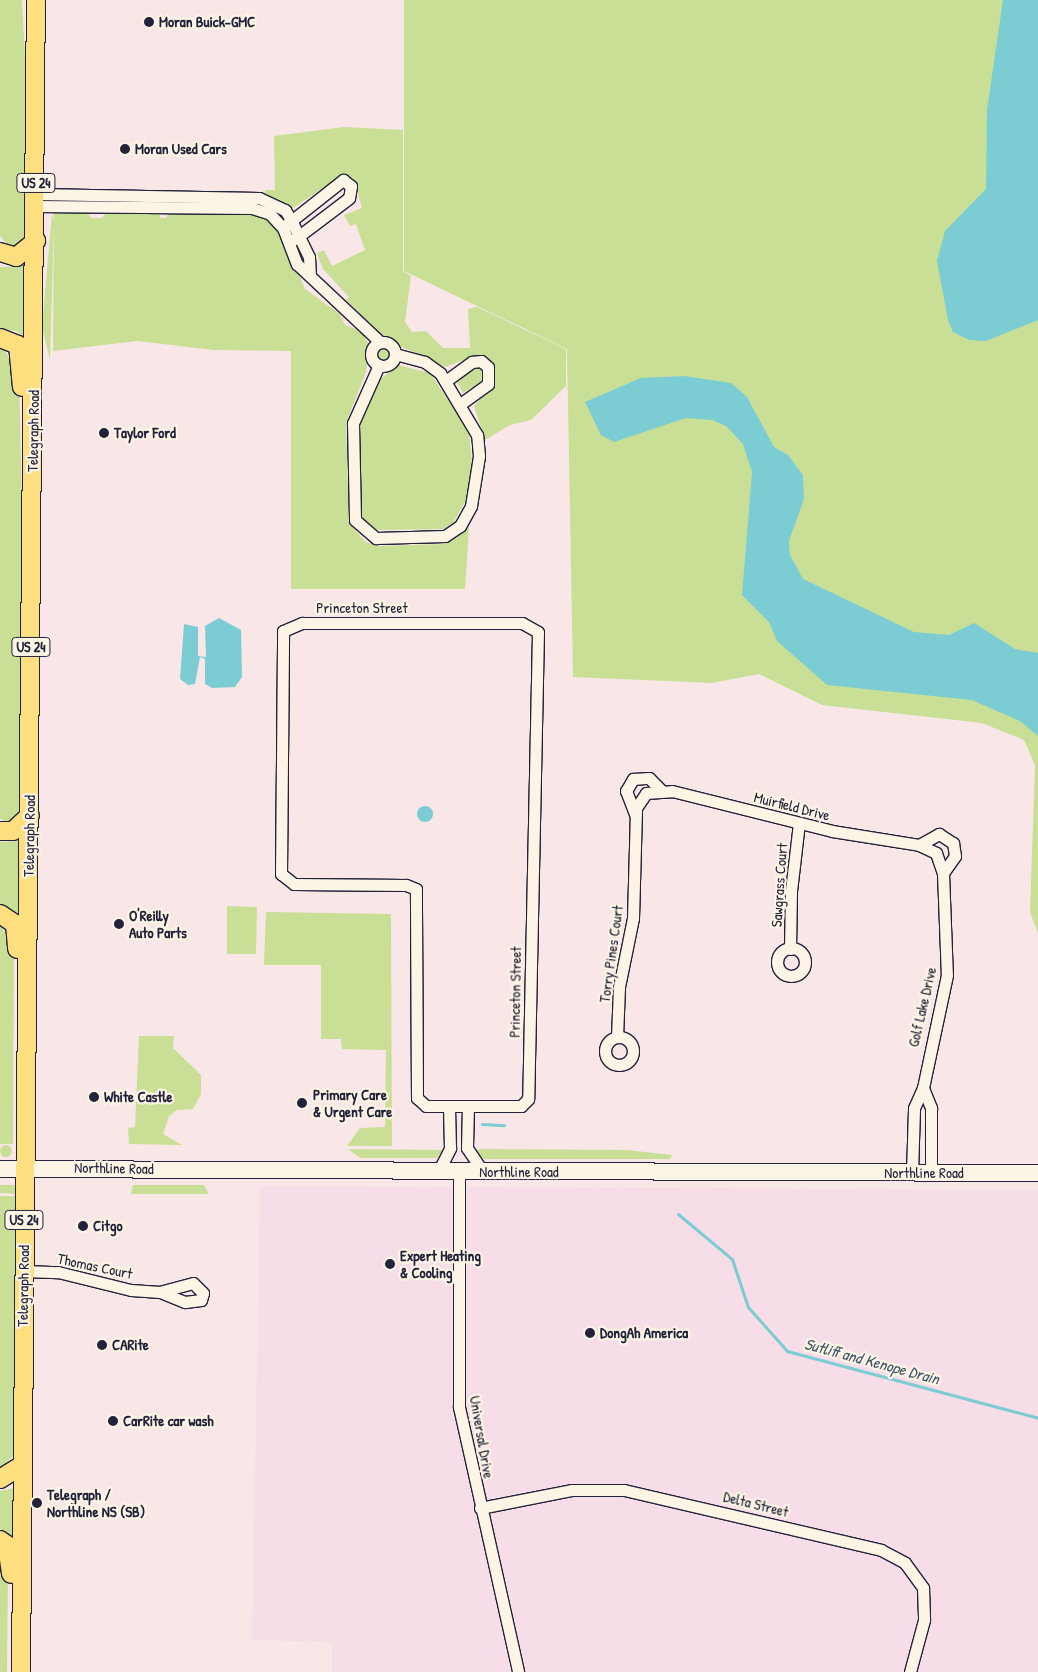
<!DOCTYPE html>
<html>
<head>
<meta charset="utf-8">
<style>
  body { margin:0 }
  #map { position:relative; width:1038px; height:1672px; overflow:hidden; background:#f9e7e7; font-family:"Patrick Hand",sans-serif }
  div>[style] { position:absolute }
  .built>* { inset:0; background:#f7dde8 }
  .green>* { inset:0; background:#c8df95 }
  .round { border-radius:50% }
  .water>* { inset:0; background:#7bccd3 }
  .stream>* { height:3px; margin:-1.5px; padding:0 1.5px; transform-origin:1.5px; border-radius:1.5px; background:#7bccd3 }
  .roads { filter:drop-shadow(1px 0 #22223b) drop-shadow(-1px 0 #22223b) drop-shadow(0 1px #22223b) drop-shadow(0 -1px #22223b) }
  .street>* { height:11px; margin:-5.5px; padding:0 5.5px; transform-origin:5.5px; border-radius:5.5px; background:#fcf5e5 }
  .street>.ring { margin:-5.5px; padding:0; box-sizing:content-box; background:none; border:11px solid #fcf5e5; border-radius:50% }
  .secondary>* { height:16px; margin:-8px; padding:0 8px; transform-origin:8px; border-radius:8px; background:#fcf5e5 }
  .primary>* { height:18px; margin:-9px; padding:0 9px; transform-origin:9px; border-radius:9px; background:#fedf80 }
  .dots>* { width:14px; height:14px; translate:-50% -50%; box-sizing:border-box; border:2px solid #fcf5e5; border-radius:50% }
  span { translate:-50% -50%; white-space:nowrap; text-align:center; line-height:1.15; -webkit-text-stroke:4.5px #fcf5e5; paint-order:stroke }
  .shield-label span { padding:1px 4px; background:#fcf5e5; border:1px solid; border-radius:4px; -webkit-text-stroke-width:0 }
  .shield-label { font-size:14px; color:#22223b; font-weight:700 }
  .poi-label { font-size:15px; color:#22223b; font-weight:700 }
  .left { translate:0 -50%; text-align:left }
  .street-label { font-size:15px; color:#22223b }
  .water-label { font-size:16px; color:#3d5569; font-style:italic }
</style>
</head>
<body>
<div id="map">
  <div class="built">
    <i style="clip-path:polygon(260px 1186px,1038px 1190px,1038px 1672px,332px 1672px,332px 1642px,252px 1640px)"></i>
  </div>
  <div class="green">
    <i style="clip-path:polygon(0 0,22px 0,27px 94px,26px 236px,18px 247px,10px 248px,0 236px)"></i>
    <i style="clip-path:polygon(404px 0,1038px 0,1038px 933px,1030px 912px,1035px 765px,1024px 740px,982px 723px,822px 705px,759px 674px,712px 683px,573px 677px,567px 349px,404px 271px)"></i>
    <i style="clip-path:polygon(344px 127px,403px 130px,403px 271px,411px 276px,405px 322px,412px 332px,426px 331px,443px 348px,470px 348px,468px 309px,477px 307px,566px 349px,566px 386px,531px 420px,510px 425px,485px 440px,474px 406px,493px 385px,493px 363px,477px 355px,445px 367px,387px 340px,346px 300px,349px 297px,323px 269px,317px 253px,324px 250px,332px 266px,365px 250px,356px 224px,350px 226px,344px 215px,362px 208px,356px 187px,338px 178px,290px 210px,264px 197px,265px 190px,275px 190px,274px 136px)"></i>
    <i style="clip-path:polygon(237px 210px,263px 215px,281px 231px,305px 289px,340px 314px,345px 325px,361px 331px,369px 345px,366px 372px,346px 423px,349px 524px,366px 542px,379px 546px,443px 544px,469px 527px,465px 589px,291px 589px,291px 351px,214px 350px,137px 341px,53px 351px,54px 211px,86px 211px,91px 218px,102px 218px,107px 212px,159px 212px,160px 218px,166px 218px,170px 212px)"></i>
    <i style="clip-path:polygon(52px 213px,54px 221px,50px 360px,42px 327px)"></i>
    <i style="clip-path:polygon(26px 266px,25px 338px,16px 331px,0 329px,0 267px)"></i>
    <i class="round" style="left:378px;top:349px;width:12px;height:12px"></i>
    <i style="clip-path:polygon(4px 349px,19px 375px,23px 557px,21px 811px,8px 824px,0 818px,0 350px)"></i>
    <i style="clip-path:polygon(398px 365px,430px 373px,469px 431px,472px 464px,466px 500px,453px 523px,443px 529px,376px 530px,362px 520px,359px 510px,361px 420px,378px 381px)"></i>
    <i style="clip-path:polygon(474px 367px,484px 370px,483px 381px,463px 393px,457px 382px)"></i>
    <i style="clip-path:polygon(20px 841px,20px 914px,0 903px,0 842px)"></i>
    <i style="clip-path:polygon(227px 906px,257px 907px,256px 954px,227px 954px)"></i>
    <i style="clip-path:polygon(266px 912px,391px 914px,392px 1146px,347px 1146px,360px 1128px,385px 1127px,386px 1050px,342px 1049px,341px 1039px,321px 1039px,321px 965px,264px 965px)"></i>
    <i style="clip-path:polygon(0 924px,14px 950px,13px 1144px,0 1144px)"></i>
    <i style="clip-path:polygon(139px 1036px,174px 1036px,173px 1048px,201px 1075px,201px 1094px,193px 1109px,177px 1110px,169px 1116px,163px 1134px,182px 1145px,129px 1144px,128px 1128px,135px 1127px)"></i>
    <i class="round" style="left:0;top:1145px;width:12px;height:12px"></i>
    <i style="clip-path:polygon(348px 1149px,443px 1150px,437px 1158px,360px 1158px)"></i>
    <i style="clip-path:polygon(483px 1149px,627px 1150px,672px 1155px,670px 1159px,484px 1159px,474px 1150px)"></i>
    <i style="clip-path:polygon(0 1185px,14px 1185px,18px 1194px,0 1193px)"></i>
    <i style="clip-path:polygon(133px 1185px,204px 1185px,209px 1194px,131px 1194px)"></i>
    <i style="clip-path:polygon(0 1196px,18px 1196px,15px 1454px,0 1469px)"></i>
    <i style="clip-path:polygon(14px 1488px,14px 1537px,0 1529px,0 1491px)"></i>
    <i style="clip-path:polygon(0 1554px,8px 1572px,7px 1672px,0 1672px)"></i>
  </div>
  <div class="water">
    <i style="clip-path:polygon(1003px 0,1038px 0,1038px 320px,986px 341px,969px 340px,953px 332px,948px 320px,937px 261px,945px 231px,986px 189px,987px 110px)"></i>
    <i style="clip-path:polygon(684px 376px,731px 383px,747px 397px,774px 447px,788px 455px,803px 475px,804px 499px,789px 541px,790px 555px,803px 579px,914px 632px,949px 635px,974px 623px,1015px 649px,1038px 653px,1038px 736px,1020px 721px,972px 700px,827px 685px,777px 641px,769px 622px,742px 595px,752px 472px,743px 444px,726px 426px,712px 420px,686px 418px,614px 442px,601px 435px,585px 402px,641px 378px)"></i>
    <i style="clip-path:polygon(219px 618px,241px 630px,242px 677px,235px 687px,212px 688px,205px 684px,205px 659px,200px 657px,195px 684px,188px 685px,180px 679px,184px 624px,198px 627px,198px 656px,206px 657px,205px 626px)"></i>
    <i class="round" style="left:417px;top:806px;width:16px;height:16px"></i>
  </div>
  <div class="stream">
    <i style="left:482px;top:1124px;width:22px;rotate:3deg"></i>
    <i style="left:678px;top:1214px;width:70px;rotate:39.8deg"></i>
    <i style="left:732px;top:1259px;width:51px;rotate:71.6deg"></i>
    <i style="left:748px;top:1307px;width:59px;rotate:48.4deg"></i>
    <i style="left:787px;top:1351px;width:260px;rotate:14.9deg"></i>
  </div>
  <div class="roads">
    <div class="street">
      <i style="left:36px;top:194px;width:223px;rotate:1deg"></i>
      <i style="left:259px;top:198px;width:29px;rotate:25deg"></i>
      <i style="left:285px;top:210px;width:12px;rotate:59deg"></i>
      <i style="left:291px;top:220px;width:41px;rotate:64.1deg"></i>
      <i style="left:309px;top:257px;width:19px;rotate:87deg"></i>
      <i style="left:36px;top:206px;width:216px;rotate:0.5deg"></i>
      <i style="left:252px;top:208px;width:19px;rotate:18deg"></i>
      <i style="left:270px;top:214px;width:19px;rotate:47deg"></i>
      <i style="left:283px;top:228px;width:39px;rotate:69deg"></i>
      <i style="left:297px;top:264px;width:114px;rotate:43.2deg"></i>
      <i style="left:286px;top:225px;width:73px;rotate:-38.3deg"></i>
      <i style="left:343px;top:180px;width:10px;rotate:37deg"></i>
      <i style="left:351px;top:186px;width:12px;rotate:99deg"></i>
      <i style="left:349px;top:198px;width:68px;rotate:142.8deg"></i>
      <i class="ring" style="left:371px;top:342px;width:13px;height:13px"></i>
      <i style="left:379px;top:365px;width:64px;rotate:114.1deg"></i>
      <i style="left:353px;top:423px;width:97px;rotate:88.8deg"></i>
      <i style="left:355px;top:520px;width:28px;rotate:41deg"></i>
      <i style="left:376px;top:538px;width:69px;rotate:-1.7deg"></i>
      <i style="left:445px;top:536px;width:18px;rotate:-34deg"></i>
      <i style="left:460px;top:526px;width:23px;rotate:-61deg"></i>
      <i style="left:471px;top:506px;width:51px;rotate:-80.9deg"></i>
      <i style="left:479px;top:456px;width:21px;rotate:-95deg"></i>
      <i style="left:477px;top:435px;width:72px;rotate:-120.8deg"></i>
      <i style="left:440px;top:373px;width:19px;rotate:-144deg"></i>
      <i style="left:425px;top:362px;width:31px;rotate:-165deg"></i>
      <i style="left:447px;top:380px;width:31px;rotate:-36deg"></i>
      <i style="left:472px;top:362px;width:9px;rotate:-6deg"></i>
      <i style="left:481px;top:361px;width:9px;rotate:41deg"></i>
      <i style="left:488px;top:367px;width:17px;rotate:90deg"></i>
      <i style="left:488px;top:384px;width:32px;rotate:144deg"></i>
      <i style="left:522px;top:623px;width:18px;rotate:29deg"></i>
      <i style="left:538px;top:632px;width:467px;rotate:91.2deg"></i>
      <i style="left:528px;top:1099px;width:10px;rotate:135deg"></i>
      <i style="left:521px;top:1106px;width:95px;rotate:180deg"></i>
      <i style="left:426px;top:1106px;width:12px;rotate:-138deg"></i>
      <i style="left:417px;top:1098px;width:209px;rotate:-90.3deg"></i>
      <i style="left:416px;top:889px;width:11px;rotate:-158deg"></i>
      <i style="left:406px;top:885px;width:112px;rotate:-179.5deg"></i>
      <i style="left:294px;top:884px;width:16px;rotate:-142deg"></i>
      <i style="left:281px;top:874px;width:243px;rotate:-89.5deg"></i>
      <i style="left:283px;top:631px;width:21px;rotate:-23deg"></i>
      <i style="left:302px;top:623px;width:220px"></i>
      <i style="left:635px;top:814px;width:25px;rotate:-111deg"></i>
      <i style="left:626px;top:791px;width:14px;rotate:-60deg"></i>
      <i style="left:633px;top:779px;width:16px;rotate:-4deg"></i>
      <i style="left:649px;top:778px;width:16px;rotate:45deg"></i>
      <i style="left:919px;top:845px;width:23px;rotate:-29deg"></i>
      <i style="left:939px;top:834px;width:17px;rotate:33deg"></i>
      <i style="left:953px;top:843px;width:13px;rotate:81deg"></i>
      <i style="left:955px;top:856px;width:21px;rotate:125deg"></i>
      <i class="ring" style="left:777px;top:948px;width:17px;height:17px"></i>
      <i style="left:790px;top:949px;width:58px;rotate:-89deg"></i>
      <i style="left:791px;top:891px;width:68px;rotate:-83.3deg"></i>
      <i style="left:617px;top:1037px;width:50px;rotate:-87.7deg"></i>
      <i style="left:619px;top:987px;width:70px;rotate:-78.5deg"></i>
      <i style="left:633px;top:918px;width:110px;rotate:-88.4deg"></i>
      <i style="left:636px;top:808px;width:18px;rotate:-56deg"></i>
      <i style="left:646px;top:793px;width:26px;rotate:-4deg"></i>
      <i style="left:672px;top:791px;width:165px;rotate:14deg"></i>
      <i style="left:832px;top:831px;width:88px;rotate:9.1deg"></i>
      <i style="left:919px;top:845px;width:19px;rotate:25deg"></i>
      <i style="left:936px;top:853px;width:21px;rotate:71deg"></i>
      <i style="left:943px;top:873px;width:102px;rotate:87.8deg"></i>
      <i style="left:947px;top:975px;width:116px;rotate:102deg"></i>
      <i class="ring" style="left:605px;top:1037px;width:17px;height:17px"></i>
      <i style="left:468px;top:1106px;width:42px;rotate:91.4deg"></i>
      <i style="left:467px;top:1148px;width:29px;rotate:56deg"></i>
      <i style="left:438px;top:1172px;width:27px;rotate:-63deg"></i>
      <i style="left:450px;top:1148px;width:42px;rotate:-91.4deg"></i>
      <i style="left:459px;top:1172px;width:235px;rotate:90deg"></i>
      <i style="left:459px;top:1407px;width:271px;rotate:77.4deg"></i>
      <i style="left:912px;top:1173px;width:65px;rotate:-88.2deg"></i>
      <i style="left:914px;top:1108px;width:22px;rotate:-66deg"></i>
      <i style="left:923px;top:1088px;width:22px;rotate:68deg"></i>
      <i style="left:931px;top:1108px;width:65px;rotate:90deg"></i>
      <i style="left:24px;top:1271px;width:34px;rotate:2deg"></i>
      <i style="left:58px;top:1272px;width:75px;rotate:13.9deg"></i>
      <i style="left:131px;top:1290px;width:29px;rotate:4deg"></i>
      <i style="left:160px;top:1292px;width:27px;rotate:22deg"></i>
      <i style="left:185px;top:1302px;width:16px;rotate:-7deg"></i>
      <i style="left:201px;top:1300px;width:7px;rotate:-74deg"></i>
      <i style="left:203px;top:1293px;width:14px;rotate:-135deg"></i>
      <i style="left:193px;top:1283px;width:34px;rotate:165deg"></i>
      <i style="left:480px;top:1508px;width:94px;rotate:-11.1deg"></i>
      <i style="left:572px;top:1490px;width:52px"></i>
      <i style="left:624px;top:1490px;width:264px;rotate:13.1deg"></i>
      <i style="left:881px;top:1550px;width:27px;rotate:28deg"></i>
      <i style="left:905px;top:1563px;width:31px;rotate:54deg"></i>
      <i style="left:923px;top:1588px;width:32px;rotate:88deg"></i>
      <i style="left:924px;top:1620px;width:54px;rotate:105.1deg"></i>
    </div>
    <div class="secondary">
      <i style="left:0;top:1169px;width:1038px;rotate:0.22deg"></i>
    </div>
    <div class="primary">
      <i style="left:0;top:252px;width:17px;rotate:17deg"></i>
      <i style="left:16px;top:257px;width:26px;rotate:-39deg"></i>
      <i style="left:0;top:338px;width:19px;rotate:21deg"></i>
      <i style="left:18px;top:345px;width:42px;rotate:84.6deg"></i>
      <i style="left:0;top:831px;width:13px"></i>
      <i style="left:13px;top:831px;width:23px;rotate:-43deg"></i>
      <i style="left:0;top:914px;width:18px;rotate:34deg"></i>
      <i style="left:15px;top:924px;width:25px;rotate:85deg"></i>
      <i style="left:0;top:1479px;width:26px;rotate:-32deg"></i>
      <i style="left:0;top:1540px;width:9px;rotate:36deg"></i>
      <i style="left:7px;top:1545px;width:29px;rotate:82deg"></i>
      <i style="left:21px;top:1672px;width:1672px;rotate:-89.49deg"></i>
    </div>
  </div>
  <div class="dots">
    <i style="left:149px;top:22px;background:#22223b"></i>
    <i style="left:125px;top:149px;background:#22223b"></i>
    <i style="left:104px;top:433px;background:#22223b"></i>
    <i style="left:119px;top:924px;background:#22223b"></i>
    <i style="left:94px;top:1097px;background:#22223b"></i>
    <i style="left:302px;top:1103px;background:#22223b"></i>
    <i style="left:83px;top:1226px;background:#22223b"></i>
    <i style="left:390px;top:1264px;background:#22223b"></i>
    <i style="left:590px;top:1333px;background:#22223b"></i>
    <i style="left:102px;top:1345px;background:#22223b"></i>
    <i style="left:113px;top:1421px;background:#22223b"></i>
    <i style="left:37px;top:1503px;background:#22223b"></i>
  </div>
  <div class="shield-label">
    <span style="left:36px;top:183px">US 24</span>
    <span style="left:31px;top:647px">US 24</span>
    <span style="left:24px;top:1220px">US 24</span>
  </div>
  <div class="poi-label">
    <span class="left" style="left:159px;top:22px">Moran Buick-GMC</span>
    <span class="left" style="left:135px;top:149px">Moran Used Cars</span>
    <span class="left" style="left:114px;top:433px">Taylor Ford</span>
    <span class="left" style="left:129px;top:924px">O'Reilly<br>Auto Parts</span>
    <span class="left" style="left:313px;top:1103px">Primary Care<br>&amp; Urgent Care</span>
    <span class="left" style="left:104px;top:1097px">White Castle</span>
    <span class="left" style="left:93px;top:1226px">Citgo</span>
    <span class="left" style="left:400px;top:1264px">Expert Heating<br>&amp; Cooling</span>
    <span class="left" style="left:600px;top:1333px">DongAh America</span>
    <span class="left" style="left:112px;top:1345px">CARite</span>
    <span class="left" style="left:123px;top:1421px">CarRite car wash</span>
    <span class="left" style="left:47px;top:1503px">Telegraph /<br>Northline NS (SB)</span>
  </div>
  <div class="street-label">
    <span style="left:33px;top:431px;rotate:-89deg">Telegraph Road</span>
    <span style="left:362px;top:608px">Princeton Street</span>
    <span style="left:792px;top:806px;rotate:14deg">Muirfield Drive</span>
    <span style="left:29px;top:836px;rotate:-89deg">Telegraph Road</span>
    <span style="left:779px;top:885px;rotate:-86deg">Sawgrass Court</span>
    <span style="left:611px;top:954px;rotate:-82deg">Torry Pines Court</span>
    <span style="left:515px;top:992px;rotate:-89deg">Princeton Street</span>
    <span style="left:922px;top:1007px;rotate:-77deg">Golf Lake Drive</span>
    <span style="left:114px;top:1168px;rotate:1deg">Northline Road</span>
    <span style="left:519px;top:1172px">Northline Road</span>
    <span style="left:924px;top:1173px">Northline Road</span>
    <span style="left:95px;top:1266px;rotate:12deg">Thomas Court</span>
    <span style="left:23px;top:1286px;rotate:-89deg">Telegraph Road</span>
    <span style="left:482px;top:1437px;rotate:80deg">Universal Drive</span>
    <span style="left:756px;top:1504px;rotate:14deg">Delta Street</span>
  </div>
  <div class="water-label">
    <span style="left:872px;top:1361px;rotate:15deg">Sutliff and Kenope Drain</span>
  </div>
</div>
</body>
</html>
